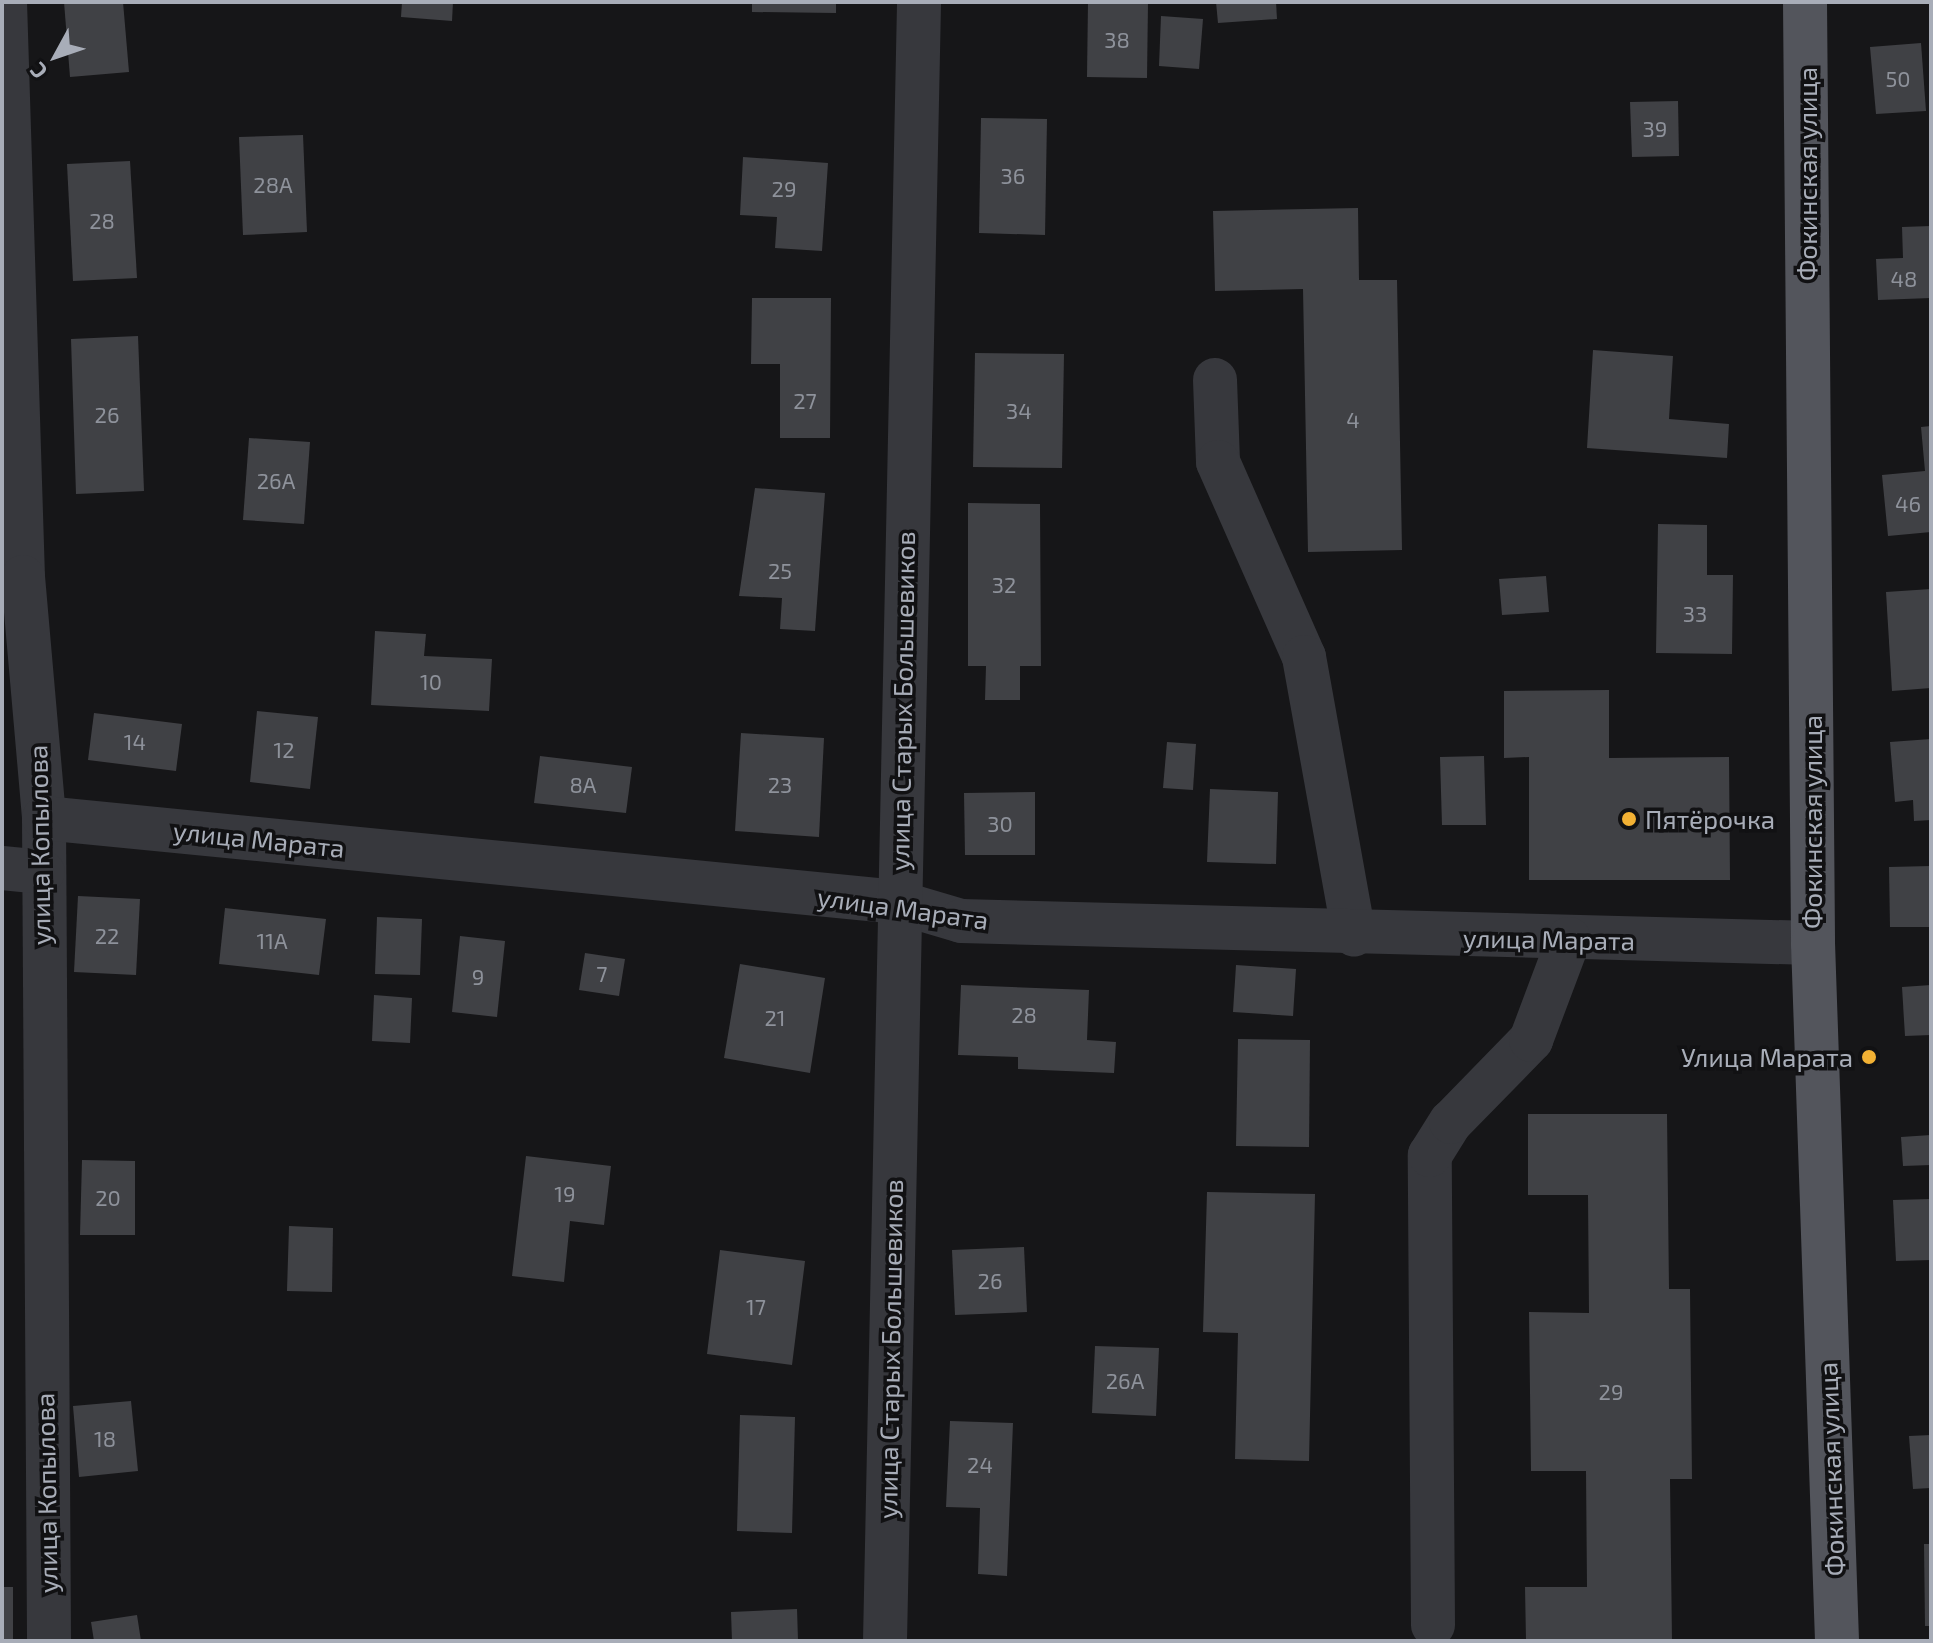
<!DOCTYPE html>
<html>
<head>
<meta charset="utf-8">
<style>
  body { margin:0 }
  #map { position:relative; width:1933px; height:1643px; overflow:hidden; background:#161618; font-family:"Exo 2",sans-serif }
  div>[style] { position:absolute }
  .building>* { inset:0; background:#404145 }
  .minor>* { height:44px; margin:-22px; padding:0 22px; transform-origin:22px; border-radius:22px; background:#37383d }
  .major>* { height:44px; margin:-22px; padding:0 22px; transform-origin:22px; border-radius:22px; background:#53555c }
  .dots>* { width:22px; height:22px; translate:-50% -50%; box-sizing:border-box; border:4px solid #111113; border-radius:50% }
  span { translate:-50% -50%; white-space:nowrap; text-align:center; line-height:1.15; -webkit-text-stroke:7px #111113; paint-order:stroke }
  .number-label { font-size:22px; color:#8e929b }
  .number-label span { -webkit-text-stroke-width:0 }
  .street-label { font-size:26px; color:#a8adb8 }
  .poi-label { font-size:26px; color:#a8adb8 }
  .left { translate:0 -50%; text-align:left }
  .right { translate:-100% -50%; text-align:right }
  .frame { position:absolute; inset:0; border:4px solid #a8adb8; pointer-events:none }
  .north { position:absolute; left:16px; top:16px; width:80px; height:80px; -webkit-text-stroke:6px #111113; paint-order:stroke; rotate:230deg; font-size:22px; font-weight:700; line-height:32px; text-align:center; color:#a8adb8 }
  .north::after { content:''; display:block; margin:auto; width:28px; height:36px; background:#a8adb8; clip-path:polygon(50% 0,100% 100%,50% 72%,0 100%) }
</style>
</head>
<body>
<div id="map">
  <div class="building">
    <i style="clip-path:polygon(64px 2px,123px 2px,129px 72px,70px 77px)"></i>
    <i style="clip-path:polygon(402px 2px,453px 2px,452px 21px,401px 17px)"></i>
    <i style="clip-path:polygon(752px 2px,836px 2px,836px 13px,752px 12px)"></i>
    <i style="clip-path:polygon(1088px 2px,1148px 2px,1147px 78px,1087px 77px)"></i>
    <i style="clip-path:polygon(1216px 2px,1276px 2px,1277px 19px,1218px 23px)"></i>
    <i style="clip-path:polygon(1161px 16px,1203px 19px,1199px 69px,1159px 66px)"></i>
    <i style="clip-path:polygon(1921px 43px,1926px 111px,1876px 114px,1870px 47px)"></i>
    <i style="clip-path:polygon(1678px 101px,1679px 156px,1632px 157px,1630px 102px)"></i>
    <i style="clip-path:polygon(981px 118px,1047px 119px,1045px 235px,979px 233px)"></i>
    <i style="clip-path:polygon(303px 135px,307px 232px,243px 235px,239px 137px)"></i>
    <i style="clip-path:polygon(743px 157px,828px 163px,822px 251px,775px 248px,777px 217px,740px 215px)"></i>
    <i style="clip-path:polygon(130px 161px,137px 278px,73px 281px,67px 164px)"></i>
    <i style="clip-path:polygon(1358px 208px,1359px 280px,1397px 280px,1402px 550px,1308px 552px,1303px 289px,1215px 291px,1213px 211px)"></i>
    <i style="clip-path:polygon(1931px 226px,1931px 298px,1878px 300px,1876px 259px,1903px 258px,1902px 227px)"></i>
    <i style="clip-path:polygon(752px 298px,831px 298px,830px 438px,780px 438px,780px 364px,751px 364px)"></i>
    <i style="clip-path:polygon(138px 336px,144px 491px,76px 494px,71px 339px)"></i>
    <i style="clip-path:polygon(1593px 350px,1673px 356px,1669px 419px,1729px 424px,1727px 458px,1587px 448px)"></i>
    <i style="clip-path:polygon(975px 353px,1064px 354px,1062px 468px,973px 467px)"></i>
    <i style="clip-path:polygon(1931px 426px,1931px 532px,1888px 536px,1882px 475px,1925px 471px,1921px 427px)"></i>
    <i style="clip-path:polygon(249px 438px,310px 442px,304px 524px,243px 520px)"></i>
    <i style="clip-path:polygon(755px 488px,825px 493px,815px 631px,780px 629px,782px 598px,739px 596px)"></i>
    <i style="clip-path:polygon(968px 503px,1040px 504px,1041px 666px,1020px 666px,1020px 700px,985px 700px,986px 666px,968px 666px)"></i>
    <i style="clip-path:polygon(1658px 524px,1707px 525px,1707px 575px,1733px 575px,1732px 654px,1656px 653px)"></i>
    <i style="clip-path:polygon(1546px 576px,1549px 612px,1502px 615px,1499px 579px)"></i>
    <i style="clip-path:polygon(1931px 589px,1931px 688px,1892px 691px,1886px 592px)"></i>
    <i style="clip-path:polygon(375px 631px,426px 634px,424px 656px,492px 659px,489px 711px,371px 705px)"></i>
    <i style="clip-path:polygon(1609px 690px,1609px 758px,1729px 757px,1730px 880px,1529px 880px,1529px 757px,1504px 758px,1504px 691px)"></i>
    <i style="clip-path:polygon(257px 711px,318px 717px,310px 789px,250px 782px)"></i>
    <i style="clip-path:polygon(94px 713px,182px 724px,176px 771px,88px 760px)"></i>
    <i style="clip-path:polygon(741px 733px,824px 738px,819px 837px,735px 831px)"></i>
    <i style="clip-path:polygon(1931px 739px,1931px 820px,1914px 821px,1913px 800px,1895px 802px,1890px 742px)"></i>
    <i style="clip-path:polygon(1167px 742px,1196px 744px,1193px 790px,1163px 788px)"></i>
    <i style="clip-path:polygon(540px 756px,632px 767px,626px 813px,534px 803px)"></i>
    <i style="clip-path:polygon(1484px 756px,1486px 825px,1442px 825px,1440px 757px)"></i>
    <i style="clip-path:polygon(1210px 789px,1278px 792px,1276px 864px,1207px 862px)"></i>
    <i style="clip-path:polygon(1035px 792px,1035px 855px,965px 855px,964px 793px)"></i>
    <i style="clip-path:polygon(1931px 866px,1931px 927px,1890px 927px,1889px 867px)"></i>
    <i style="clip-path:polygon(78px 896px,140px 899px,136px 975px,74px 972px)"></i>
    <i style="clip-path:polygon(225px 908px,326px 919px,319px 975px,219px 964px)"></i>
    <i style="clip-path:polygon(377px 917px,422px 919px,420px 975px,375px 974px)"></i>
    <i style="clip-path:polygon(460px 936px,505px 941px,497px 1017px,452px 1012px)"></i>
    <i style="clip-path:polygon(585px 953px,625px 959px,619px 996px,579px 990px)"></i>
    <i style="clip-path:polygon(740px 964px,825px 978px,810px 1073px,724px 1058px)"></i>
    <i style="clip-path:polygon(1236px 965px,1296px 969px,1293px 1016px,1233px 1012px)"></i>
    <i style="clip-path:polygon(961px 985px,1089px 990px,1087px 1040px,1116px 1042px,1114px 1073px,1018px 1069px,1018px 1057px,958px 1055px)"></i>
    <i style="clip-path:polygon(1931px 985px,1931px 1035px,1905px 1036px,1902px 987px)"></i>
    <i style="clip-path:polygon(374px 995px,412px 998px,410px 1043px,372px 1041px)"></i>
    <i style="clip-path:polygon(1238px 1039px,1310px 1040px,1309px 1147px,1236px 1146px)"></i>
    <i style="clip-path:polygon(1528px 1114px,1667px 1114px,1669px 1289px,1690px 1289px,1692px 1479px,1670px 1479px,1672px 1641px,1526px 1641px,1525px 1587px,1587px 1587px,1586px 1471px,1531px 1471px,1529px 1312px,1589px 1313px,1588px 1195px,1528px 1195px)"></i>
    <i style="clip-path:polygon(1931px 1135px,1931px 1165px,1903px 1166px,1901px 1137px)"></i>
    <i style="clip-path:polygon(526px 1156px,611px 1166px,604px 1225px,570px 1221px,564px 1282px,512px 1276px)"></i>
    <i style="clip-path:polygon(82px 1160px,135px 1161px,135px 1235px,80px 1235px)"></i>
    <i style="clip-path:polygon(1207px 1192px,1315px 1194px,1309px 1461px,1235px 1459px,1238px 1333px,1203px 1332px)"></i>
    <i style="clip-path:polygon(1931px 1199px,1931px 1260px,1896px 1261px,1893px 1200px)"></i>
    <i style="clip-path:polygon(289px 1226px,333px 1228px,332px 1292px,287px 1291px)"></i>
    <i style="clip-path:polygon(1024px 1247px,1027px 1312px,955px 1315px,952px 1250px)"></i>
    <i style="clip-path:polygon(720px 1250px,805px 1261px,792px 1365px,707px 1354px)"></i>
    <i style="clip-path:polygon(1095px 1346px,1159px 1348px,1156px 1416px,1092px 1413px)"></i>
    <i style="clip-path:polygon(131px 1401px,138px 1471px,79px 1477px,73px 1406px)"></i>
    <i style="clip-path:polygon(740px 1415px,795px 1417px,792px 1533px,737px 1531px)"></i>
    <i style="clip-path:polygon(950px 1421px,1013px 1423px,1007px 1576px,978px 1574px,980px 1508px,946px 1507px)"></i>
    <i style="clip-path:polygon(1931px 1435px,1931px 1488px,1913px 1489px,1909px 1436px)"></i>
    <i style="clip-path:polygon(1924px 1544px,1931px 1544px,1931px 1626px,1925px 1626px)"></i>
    <i style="clip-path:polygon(2px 1587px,13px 1587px,13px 1641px,2px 1641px)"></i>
    <i style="clip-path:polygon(797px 1609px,798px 1641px,732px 1641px,731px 1612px)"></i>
    <i style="clip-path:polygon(137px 1615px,141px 1641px,94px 1641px,91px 1622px)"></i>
  </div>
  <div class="minor">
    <i style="left:5px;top:2px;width:575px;rotate:88.21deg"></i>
    <i style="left:23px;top:577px;width:242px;rotate:85deg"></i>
    <i style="left:44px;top:818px;width:823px;rotate:89.65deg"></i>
    <i style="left:1215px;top:380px;width:82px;rotate:87.9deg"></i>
    <i style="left:1218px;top:462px;width:213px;rotate:66.2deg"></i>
    <i style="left:1304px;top:657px;width:282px;rotate:79.8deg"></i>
    <i style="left:44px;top:818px;width:857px;rotate:5.62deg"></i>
    <i style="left:897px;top:902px;width:67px;rotate:16.5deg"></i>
    <i style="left:961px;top:921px;width:852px;rotate:1.48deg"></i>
    <i style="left:2px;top:868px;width:41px;rotate:5.6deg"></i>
    <i style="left:1433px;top:1625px;width:470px;rotate:-90.4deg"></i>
    <i style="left:1430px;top:1155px;width:39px;rotate:-58deg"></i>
    <i style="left:1451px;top:1122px;width:115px;rotate:-45.7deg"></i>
    <i style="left:1531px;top:1040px;width:108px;rotate:-69.4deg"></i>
    <i style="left:885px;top:1641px;width:1639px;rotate:-88.81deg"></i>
  </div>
  <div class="major">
    <i style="left:1805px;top:2px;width:941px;rotate:89.51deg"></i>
    <i style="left:1813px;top:943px;width:698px;rotate:88.03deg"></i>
  </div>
  <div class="dots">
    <i style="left:1629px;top:819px;background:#f2b134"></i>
    <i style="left:1869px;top:1057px;background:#f2b134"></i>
  </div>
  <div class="number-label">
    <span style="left:1117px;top:40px">38</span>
    <span style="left:1898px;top:79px">50</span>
    <span style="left:1655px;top:129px">39</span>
    <span style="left:1013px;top:176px">36</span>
    <span style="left:273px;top:185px">28А</span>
    <span style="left:784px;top:189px">29</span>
    <span style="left:102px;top:221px">28</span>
    <span style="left:1904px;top:279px">48</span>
    <span style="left:805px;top:401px">27</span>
    <span style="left:1019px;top:411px">34</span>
    <span style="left:107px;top:415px">26</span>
    <span style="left:1353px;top:420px">4</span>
    <span style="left:276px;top:481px">26А</span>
    <span style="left:1908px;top:504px">46</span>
    <span style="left:780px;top:571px">25</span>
    <span style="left:1004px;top:585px">32</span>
    <span style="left:1695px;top:614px">33</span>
    <span style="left:431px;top:682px">10</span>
    <span style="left:135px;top:742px">14</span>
    <span style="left:284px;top:750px">12</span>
    <span style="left:583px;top:785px">8А</span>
    <span style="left:780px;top:785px">23</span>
    <span style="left:1000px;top:824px">30</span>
    <span style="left:107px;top:936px">22</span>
    <span style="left:272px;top:941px">11А</span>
    <span style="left:602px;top:974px">7</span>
    <span style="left:478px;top:977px">9</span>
    <span style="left:1024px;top:1015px">28</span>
    <span style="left:775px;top:1018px">21</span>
    <span style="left:565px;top:1194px">19</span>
    <span style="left:108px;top:1198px">20</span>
    <span style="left:990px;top:1281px">26</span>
    <span style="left:756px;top:1307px">17</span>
    <span style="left:1125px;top:1381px">26А</span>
    <span style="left:1611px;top:1392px">29</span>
    <span style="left:105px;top:1439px">18</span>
    <span style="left:980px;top:1465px">24</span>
  </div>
  <div class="street-label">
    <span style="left:1807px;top:174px;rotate:-90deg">Фокинская улица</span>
    <span style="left:902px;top:701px;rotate:-89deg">улица Старых Большевиков</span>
    <span style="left:1812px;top:822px;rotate:-90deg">Фокинская улица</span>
    <span style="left:259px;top:839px;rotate:6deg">улица Марата</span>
    <span style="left:39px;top:845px;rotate:-91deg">улица Копылова</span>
    <span style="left:903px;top:908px;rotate:8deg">улица Марата</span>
    <span style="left:1549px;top:939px;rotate:1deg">улица Марата</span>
    <span style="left:890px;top:1349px;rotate:-89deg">улица Старых Большевиков</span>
    <span style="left:1831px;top:1469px;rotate:-92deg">Фокинская улица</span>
    <span style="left:46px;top:1493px;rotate:-91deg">улица Копылова</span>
  </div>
  <div class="poi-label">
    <span class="left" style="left:1645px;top:819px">Пятёрочка</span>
    <span class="right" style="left:1853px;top:1057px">Улица Марата</span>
  </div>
  <div class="frame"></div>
  <div class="north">С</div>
</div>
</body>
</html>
